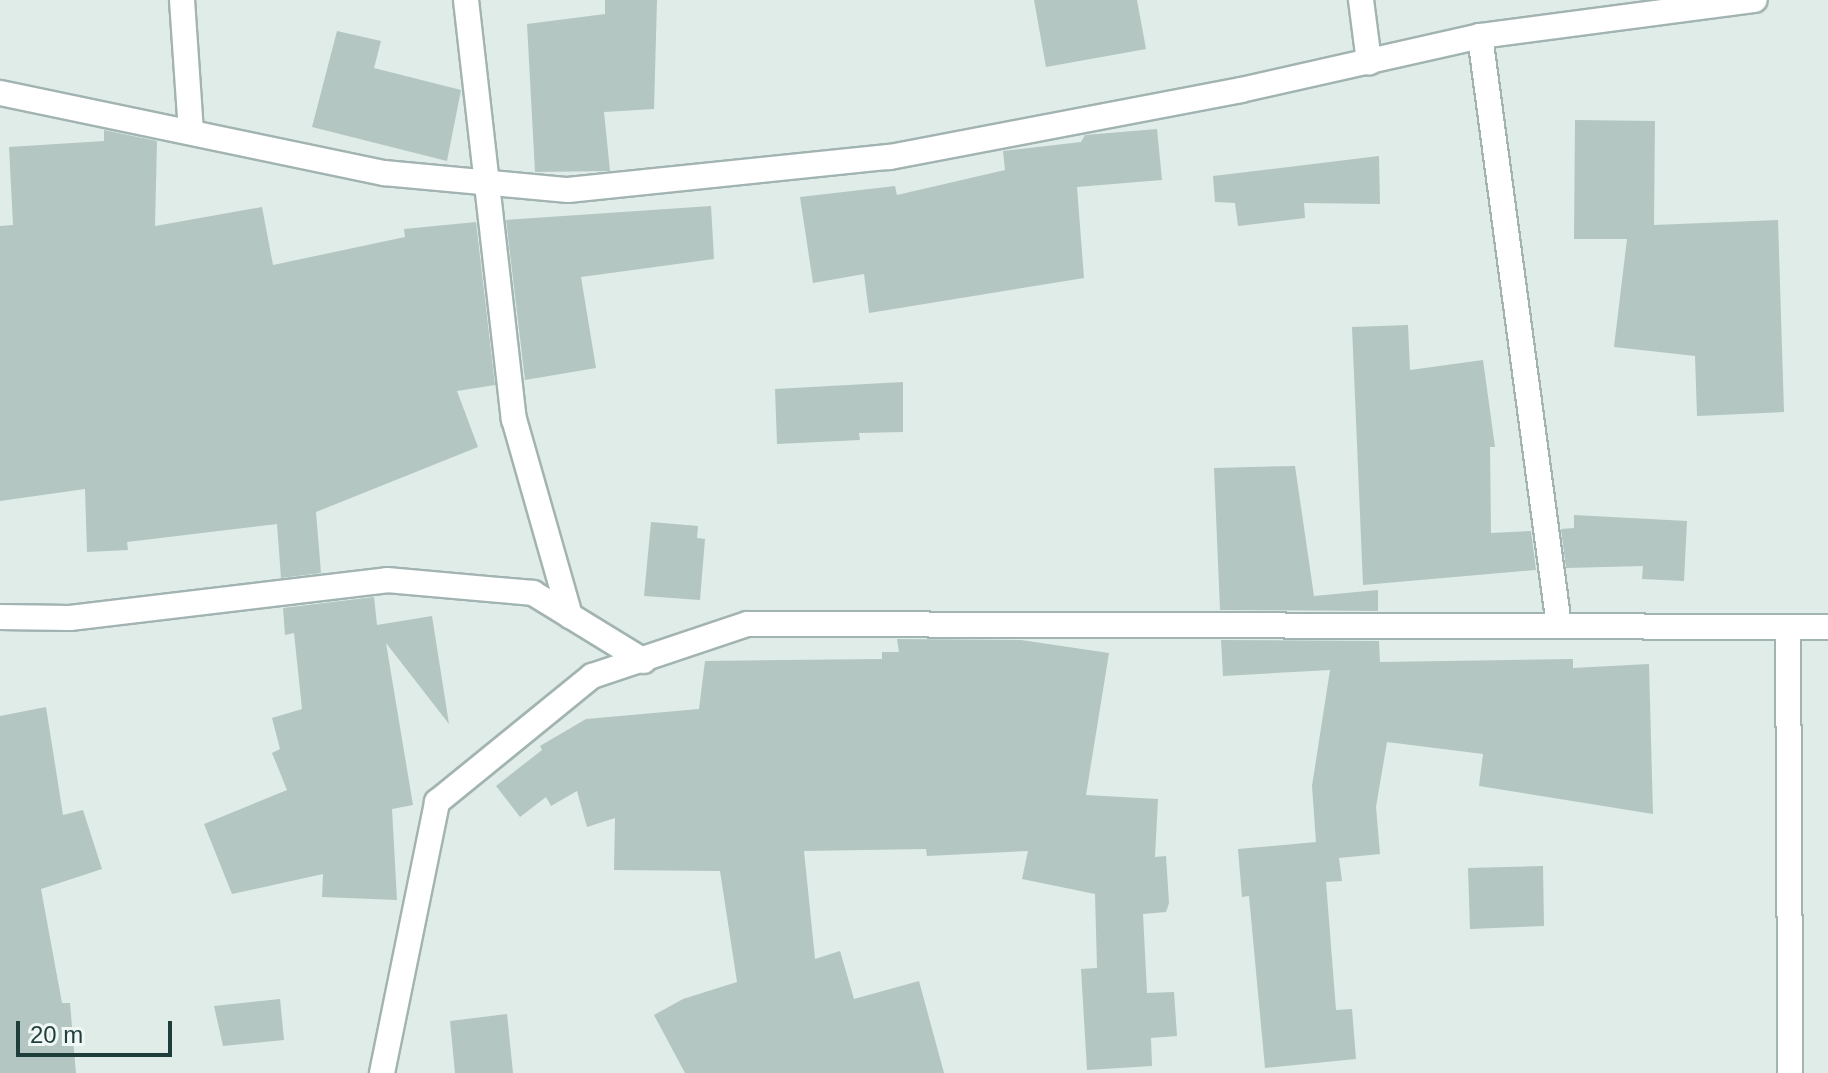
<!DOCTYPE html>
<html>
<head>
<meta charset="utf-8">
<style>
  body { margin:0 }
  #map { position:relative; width:1828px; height:1073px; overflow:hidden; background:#dfece8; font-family:Arial,sans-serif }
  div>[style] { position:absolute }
  .building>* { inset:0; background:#b4c6c2 }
  .roads { filter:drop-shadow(2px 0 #a2b4b1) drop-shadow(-2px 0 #a2b4b1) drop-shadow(0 2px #a2b4b1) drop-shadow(0 -2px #a2b4b1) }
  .minor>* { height:24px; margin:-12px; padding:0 12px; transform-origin:12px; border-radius:12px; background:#fff }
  span { translate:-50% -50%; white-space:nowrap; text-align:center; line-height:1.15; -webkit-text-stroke:8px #f0f8f5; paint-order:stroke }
  .scale { position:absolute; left:16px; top:1021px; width:156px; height:36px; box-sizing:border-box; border:4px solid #1f3d3b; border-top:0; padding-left:10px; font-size:24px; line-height:28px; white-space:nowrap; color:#1f3d3b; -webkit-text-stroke:6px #f0f8f5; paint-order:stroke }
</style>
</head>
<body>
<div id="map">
  <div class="building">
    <i style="clip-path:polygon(605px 0,657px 0,654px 109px,604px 112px,610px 171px,535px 172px,527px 24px,605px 14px)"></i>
    <i style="clip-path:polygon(1034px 0,1137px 0,1146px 49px,1046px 67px)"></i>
    <i style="clip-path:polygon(337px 31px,381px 41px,374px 68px,461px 90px,447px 161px,312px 127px)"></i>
    <i style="clip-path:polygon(1575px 120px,1655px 121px,1654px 225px,1778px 220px,1784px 412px,1697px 416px,1695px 356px,1614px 347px,1627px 239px,1574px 239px)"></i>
    <i style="clip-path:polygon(1157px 129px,1162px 180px,1077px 187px,1084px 278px,869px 313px,864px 274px,813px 283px,800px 197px,895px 186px,897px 195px,1005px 170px,1003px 151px,1081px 142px,1085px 135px)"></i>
    <i style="clip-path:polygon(104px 130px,157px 141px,155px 226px,262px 207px,273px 265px,405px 237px,404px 229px,476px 222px,495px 385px,457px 391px,478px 447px,316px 512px,321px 573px,281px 578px,277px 524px,127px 542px,128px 550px,87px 552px,85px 489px,0 501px,0 226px,13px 225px,9px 147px,104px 141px)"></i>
    <i style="clip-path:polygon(1379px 156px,1380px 204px,1304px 203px,1305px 218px,1238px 226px,1235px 203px,1215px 202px,1213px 176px)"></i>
    <i style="clip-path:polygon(711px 206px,714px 259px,581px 277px,596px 368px,525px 380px,506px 220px)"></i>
    <i style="clip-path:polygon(1408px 325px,1410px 370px,1483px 360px,1495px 447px,1490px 447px,1491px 533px,1531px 531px,1536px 570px,1363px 585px,1352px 327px)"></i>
    <i style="clip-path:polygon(903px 382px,903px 432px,859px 433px,860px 440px,777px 444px,775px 389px)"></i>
    <i style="clip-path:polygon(1295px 466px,1314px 596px,1378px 590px,1378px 611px,1220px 610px,1214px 468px)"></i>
    <i style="clip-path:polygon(1574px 515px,1687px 521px,1684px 581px,1642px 579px,1643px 566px,1566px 568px,1561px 529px,1574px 528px)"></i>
    <i style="clip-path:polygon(651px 522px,698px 526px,697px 538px,705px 539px,700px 600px,644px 596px)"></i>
    <i style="clip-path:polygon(374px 597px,377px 625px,432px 616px,449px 724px,386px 643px,413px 805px,392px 809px,397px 900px,322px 897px,323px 874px,232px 894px,204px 824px,287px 790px,272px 753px,280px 749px,272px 718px,302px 709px,294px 633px,285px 635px,283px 608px)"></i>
    <i style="clip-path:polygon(897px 639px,1021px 640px,1109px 653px,1086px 795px,1158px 799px,1155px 857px,1166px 856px,1169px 903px,1166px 912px,1143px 914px,1147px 993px,1174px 992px,1177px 1036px,1151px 1038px,1152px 1066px,1087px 1070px,1081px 969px,1097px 968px,1095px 894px,1022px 879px,1028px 851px,927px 856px,926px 849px,804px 851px,815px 959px,840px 951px,854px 999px,919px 981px,944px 1073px,685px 1073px,654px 1015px,683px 999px,737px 982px,720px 871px,614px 870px,615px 818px,587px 827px,577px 791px,551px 806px,546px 797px,520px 817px,496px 786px,542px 750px,540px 746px,586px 719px,699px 709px,705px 661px,882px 659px,882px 652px,899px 652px)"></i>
    <i style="clip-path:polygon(1221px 640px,1379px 641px,1380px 662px,1573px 659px,1573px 668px,1649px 664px,1653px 814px,1479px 786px,1483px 754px,1387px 742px,1376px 807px,1380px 854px,1339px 858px,1342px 881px,1326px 882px,1336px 1010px,1352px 1009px,1356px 1059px,1265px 1068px,1249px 896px,1242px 897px,1238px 849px,1316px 842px,1312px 786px,1330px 670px,1223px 676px)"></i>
    <i style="clip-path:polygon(46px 707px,63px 815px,83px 810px,102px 869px,41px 889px,62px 1003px,70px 1003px,76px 1073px,0 1073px,0 716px)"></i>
    <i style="clip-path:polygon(1543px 866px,1544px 926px,1470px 929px,1468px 868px)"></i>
    <i style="clip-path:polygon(280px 999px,284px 1040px,223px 1046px,214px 1006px)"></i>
    <i style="clip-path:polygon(507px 1014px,513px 1073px,455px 1073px,450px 1021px)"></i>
  </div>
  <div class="roads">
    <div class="minor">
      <i style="left:182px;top:0;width:132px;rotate:86.1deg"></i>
      <i style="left:466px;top:0;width:422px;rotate:83.5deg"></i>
      <i style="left:514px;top:419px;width:205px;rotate:74.1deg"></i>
      <i style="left:1361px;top:0;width:63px;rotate:82.6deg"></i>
      <i style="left:1480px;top:36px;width:595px;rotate:82.37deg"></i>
      <i style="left:0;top:93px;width:392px;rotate:11.8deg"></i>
      <i style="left:384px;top:173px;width:185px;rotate:5.3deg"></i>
      <i style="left:568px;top:190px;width:324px;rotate:-5.9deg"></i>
      <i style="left:890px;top:157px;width:357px;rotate:-10.8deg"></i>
      <i style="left:1241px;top:90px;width:245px;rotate:-12.7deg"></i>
      <i style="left:1480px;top:36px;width:277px;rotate:-7.5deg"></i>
      <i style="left:0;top:617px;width:70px;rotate:0.8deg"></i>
      <i style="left:70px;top:618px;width:319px;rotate:-6.8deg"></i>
      <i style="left:387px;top:580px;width:147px;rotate:5.1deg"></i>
      <i style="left:533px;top:593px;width:130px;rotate:31.5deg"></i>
      <i style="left:1788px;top:627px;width:446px;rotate:89.7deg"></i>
      <i style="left:382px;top:1073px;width:277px;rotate:-78.5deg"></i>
      <i style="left:437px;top:802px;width:200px;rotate:-39.1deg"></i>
      <i style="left:592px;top:676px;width:163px;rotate:-18.5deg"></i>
      <i style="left:747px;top:624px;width:1081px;rotate:0.16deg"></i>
    </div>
  </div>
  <div class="scale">20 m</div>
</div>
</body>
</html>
